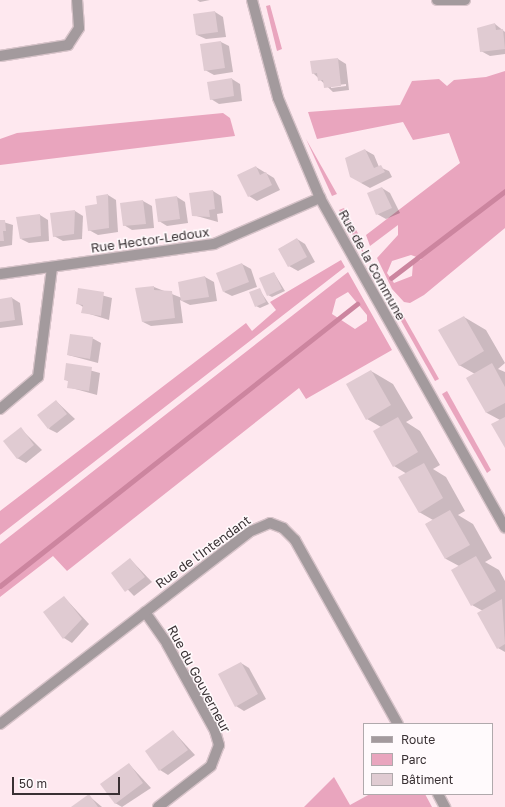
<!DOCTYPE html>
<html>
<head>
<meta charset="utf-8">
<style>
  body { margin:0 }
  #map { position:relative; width:505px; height:807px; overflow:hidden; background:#fee8ef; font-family:"Golos Text",sans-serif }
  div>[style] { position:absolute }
  .green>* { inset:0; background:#e9a5be }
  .shadow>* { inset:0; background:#0003 }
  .stream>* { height:4.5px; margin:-2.25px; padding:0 2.25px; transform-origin:2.25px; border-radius:2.25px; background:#cc859f }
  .building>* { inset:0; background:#e0cbd2 }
  .roads { filter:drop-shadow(1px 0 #d7c3c9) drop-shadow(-1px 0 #d7c3c9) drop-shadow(0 1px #d7c3c9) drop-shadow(0 -1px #d7c3c9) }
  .minor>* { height:10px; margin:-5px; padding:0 5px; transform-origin:5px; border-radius:5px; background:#a39a9d }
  span { translate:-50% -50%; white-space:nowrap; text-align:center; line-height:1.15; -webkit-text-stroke:3px #fffafc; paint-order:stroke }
  .street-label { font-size:13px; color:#393033 }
  .legend { position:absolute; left:363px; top:723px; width:130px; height:72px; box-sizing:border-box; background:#fffafc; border:1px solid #b0a9ac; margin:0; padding:5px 7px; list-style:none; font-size:12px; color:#393033 }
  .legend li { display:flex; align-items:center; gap:8px; height:20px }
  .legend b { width:20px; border:1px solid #b0a9ac }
  .scale { position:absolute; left:12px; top:777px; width:108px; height:18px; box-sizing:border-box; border:2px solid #393033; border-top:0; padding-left:5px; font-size:12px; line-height:14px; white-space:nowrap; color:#393033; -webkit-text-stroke:3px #fffafc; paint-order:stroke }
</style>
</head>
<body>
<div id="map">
  <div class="green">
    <i style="clip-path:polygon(270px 5px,282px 49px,277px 51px,266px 6px)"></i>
    <i style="clip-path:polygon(evenodd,505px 71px,505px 228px,424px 295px,410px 303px,404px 302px,392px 289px,377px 258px,398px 235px,398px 225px,370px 246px,366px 235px,460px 163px,449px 133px,413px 140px,403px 122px,317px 139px,308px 112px,400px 105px,412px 81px,439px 79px,447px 86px,454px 80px,486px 77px,505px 71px,411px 255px,422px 259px,413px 263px,412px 276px,394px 283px,387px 273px,392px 261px,411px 255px)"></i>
    <i style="clip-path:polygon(223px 113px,230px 118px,235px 136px,0 165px,0 139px,17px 133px)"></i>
    <i style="clip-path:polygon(306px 139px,337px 194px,332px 196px,316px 161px)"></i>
    <i style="clip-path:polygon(344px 208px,360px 237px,364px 255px,339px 210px)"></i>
    <i style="clip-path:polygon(341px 260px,345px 267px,0 535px,0 511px,246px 323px,252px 331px,276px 310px,270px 302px)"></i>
    <i style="clip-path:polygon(evenodd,348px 272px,392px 350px,306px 399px,299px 388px,67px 571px,53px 556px,0 597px,0 544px,348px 272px,348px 292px,367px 315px,367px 321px,355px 329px,332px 314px,336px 299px,348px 292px)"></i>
    <i style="clip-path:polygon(404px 317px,439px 379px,435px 381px,400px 319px)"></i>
    <i style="clip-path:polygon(447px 391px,491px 470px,487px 473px,442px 394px)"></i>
    <i style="clip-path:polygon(334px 777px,350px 805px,370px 794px,425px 794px,432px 807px,304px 807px)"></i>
  </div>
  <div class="shadow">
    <i style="clip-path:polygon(197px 0,210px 0,200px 2px)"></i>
    <i style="clip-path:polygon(215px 12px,223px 17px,226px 37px,206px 39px,197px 35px)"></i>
    <i style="clip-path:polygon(495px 24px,505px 32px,505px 54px,490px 56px,481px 51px)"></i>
    <i style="clip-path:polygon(221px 42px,229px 46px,233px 72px,214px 75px,205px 70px)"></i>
    <i style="clip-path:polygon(evenodd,338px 59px,346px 64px,349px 90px,333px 92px,313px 73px,338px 59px,346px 84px,346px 86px,331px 88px,331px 86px,346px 84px)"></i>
    <i style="clip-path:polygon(232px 79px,240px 84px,242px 101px,219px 104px,211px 99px)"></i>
    <i style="clip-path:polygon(365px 150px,374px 155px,379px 167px,389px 171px,392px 177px,370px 188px,361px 183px)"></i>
    <i style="clip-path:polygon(256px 167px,274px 178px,280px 190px,257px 201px,249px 196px)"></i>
    <i style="clip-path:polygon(382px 188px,390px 193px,400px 213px,386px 219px,377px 214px)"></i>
    <i style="clip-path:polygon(213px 191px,221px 196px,223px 213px,217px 214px,218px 222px,193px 215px)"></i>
    <i style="clip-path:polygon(108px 195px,116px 200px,118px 232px,98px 235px,89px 230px,98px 205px)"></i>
    <i style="clip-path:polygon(177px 197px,185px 202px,188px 223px,167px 226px,159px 221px)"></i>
    <i style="clip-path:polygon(143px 201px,152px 206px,154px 228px,132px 230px,124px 225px,121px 204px)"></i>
    <i style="clip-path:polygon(75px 211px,83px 216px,82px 239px,63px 241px,54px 236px)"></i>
    <i style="clip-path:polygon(40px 215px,48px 220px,49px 241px,29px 243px,21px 239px)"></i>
    <i style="clip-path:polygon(0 221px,13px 225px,12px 245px,0 247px)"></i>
    <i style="clip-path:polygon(297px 239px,305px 244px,315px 262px,298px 271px,289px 266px,279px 249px)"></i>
    <i style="clip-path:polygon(242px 264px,251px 269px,257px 287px,232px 296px,224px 292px)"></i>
    <i style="clip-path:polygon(274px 273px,285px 291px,272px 297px,268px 295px)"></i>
    <i style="clip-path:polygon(205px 277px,214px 282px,217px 301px,190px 305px,180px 300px,183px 323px,151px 326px,143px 322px,136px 289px,154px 287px,182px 298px,179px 283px)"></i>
    <i style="clip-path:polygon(79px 289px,112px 298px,109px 320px,83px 312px,83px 307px,77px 303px)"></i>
    <i style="clip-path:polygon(259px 289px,269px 304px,260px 308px,256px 306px)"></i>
    <i style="clip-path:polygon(12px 298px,20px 303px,23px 325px,0 328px,0 300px)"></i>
    <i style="clip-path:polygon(464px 317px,486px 330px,505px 363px,498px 369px,505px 372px,505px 446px,500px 420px,487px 413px,467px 378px,475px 374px,459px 365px)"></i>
    <i style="clip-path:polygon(92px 338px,101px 343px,98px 363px,68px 355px)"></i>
    <i style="clip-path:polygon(67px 364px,100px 373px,97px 395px,68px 387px,69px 382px,65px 379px)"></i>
    <i style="clip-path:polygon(371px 371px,393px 384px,413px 418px,406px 422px,420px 431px,440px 465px,433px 469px,446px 477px,465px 511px,458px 515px,473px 524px,492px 558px,485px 562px,499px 570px,505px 581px,505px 652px,498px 648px,483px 611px,472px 605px,459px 566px,446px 559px,426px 524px,433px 520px,419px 512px,407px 474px,394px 466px,381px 427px,367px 419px)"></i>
    <i style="clip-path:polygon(56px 401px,75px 419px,57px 433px,49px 429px)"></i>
    <i style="clip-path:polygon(21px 429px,42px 450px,26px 463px,17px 458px)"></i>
    <i style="clip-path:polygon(130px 559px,152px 582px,134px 596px,112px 573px)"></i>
    <i style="clip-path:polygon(64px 597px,89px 624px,72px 643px,64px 638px)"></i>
    <i style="clip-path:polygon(241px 663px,249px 668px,266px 699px,244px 711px,236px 706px)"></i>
    <i style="clip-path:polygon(173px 731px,195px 755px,168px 775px,160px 770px)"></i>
    <i style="clip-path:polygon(129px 764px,151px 788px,122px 807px,115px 803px)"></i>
    <i style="clip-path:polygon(89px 796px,102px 807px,73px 807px)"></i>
  </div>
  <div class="stream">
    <i style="left:391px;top:278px;width:143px;rotate:-37.3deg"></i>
    <i style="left:0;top:586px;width:455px;rotate:-38.3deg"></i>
  </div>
  <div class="building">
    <i style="clip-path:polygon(215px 11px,218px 32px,196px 35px,193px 14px)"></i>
    <i style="clip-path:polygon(495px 23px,496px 30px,503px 29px,505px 49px,480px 52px,477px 28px)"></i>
    <i style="clip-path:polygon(221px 41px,225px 68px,204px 71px,200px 44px)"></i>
    <i style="clip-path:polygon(338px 58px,341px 86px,324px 88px,323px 80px,318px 81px,317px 73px,312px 74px,310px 61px)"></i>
    <i style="clip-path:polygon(232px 78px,234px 96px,210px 100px,207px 82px)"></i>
    <i style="clip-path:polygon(365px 149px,374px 168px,381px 165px,385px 172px,361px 183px,350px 177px,345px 158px)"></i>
    <i style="clip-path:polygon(256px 166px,260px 175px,266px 172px,272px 185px,248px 197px,237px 175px)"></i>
    <i style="clip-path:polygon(382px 187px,392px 208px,376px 215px,367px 193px)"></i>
    <i style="clip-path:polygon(213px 190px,215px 209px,209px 210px,210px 217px,192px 216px,189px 193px)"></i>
    <i style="clip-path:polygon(108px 194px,109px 228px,88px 231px,85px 206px,97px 204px,96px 196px)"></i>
    <i style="clip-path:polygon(177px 196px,180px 219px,158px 222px,155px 199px)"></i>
    <i style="clip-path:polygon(143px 200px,146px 224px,123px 226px,120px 203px)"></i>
    <i style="clip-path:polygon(75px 210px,74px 234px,53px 237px,50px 213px)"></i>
    <i style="clip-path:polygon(40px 214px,41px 236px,20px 239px,16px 217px)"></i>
    <i style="clip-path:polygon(0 220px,5px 220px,6px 231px,3px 231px,4px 241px,0 241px)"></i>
    <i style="clip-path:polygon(297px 238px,307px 257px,288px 267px,278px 249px)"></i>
    <i style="clip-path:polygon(242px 263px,249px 282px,223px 292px,216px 273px)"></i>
    <i style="clip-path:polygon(274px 272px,282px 289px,267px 296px,259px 278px)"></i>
    <i style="clip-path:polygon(205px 276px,209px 297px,181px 301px,178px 282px)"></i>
    <i style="clip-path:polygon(154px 286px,154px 290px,172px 291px,175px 318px,142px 322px,135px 288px)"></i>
    <i style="clip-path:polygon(78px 288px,104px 292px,101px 316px,81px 313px,83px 305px,76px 304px)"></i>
    <i style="clip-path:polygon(260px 288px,266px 302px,255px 307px,249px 292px)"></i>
    <i style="clip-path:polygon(12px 297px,15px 320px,0 322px,0 299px)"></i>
    <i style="clip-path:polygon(464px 316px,484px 351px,459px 366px,438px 330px)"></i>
    <i style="clip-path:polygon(70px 334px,93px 337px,90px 359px,67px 355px)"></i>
    <i style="clip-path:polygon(66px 363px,92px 367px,89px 391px,67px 388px,68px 381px,64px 380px)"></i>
    <i style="clip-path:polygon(492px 363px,505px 387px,505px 403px,486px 413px,466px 378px)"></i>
    <i style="clip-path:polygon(371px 370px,391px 405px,366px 420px,346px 384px)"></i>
    <i style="clip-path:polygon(56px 400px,67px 414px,48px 429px,37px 415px)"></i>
    <i style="clip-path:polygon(398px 417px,418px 452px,393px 467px,373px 431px)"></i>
    <i style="clip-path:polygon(505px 417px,505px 448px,491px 424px)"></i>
    <i style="clip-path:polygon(21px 427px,34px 445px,17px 459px,3px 441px)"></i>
    <i style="clip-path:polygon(424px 463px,443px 498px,419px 513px,398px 477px)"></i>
    <i style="clip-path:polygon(450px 510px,470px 545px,445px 559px,425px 524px)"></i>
    <i style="clip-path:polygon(476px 556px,496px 591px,471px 606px,451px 570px)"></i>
    <i style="clip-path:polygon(130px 558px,145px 577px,125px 592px,111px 573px)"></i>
    <i style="clip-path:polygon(64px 596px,82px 619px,63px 639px,43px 612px)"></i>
    <i style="clip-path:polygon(502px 599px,505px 644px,497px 649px,477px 613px)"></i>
    <i style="clip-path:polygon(241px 662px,258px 694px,235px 707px,218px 674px)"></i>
    <i style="clip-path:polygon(173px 730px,188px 750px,159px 771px,145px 751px)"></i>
    <i style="clip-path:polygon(129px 763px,143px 783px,115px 804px,100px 784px)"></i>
    <i style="clip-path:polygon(89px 794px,98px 807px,71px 807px)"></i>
  </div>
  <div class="roads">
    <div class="minor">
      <i style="left:252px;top:0;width:101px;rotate:75.1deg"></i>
      <i style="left:278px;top:98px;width:108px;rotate:67.2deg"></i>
      <i style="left:320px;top:198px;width:378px;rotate:60.7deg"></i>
      <i style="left:437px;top:0;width:28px"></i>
      <i style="left:0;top:56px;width:69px;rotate:-9.2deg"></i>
      <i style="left:68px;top:45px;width:20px;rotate:-57deg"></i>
      <i style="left:79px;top:28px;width:28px;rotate:-94deg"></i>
      <i style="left:0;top:274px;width:216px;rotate:-8deg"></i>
      <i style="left:214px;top:244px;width:116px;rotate:-23.5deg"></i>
      <i style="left:0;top:409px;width:50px;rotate:-40.1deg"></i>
      <i style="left:38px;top:377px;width:111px;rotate:-82.7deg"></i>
      <i style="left:145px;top:612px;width:39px;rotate:55deg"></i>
      <i style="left:167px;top:644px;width:99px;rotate:61.1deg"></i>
      <i style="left:215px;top:731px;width:15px;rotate:74deg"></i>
      <i style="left:219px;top:745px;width:22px;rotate:111deg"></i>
      <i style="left:211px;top:766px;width:67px;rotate:142.3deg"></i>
      <i style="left:0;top:724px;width:314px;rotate:-37.6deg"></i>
      <i style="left:249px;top:532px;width:23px;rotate:-23deg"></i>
      <i style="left:270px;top:523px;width:14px;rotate:21deg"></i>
      <i style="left:283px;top:528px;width:17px;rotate:45deg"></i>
      <i style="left:295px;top:540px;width:211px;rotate:60.8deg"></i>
      <i style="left:438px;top:794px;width:15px;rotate:62deg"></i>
    </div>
  </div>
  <div class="street-label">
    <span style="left:150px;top:240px;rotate:-8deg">Rue Hector-Ledoux</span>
    <span style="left:372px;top:265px;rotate:61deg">Rue de la Commune</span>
    <span style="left:203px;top:552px;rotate:-36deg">Rue de l'Intendant</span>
    <span style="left:199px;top:679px;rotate:62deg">Rue du Gouverneur</span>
  </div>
  <ul class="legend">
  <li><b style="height:5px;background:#a39a9d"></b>Route</li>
  <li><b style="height:11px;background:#e9a5be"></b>Parc</li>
  <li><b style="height:11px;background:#e0cbd2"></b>Bâtiment</li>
  </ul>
  <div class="scale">50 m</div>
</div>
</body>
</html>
